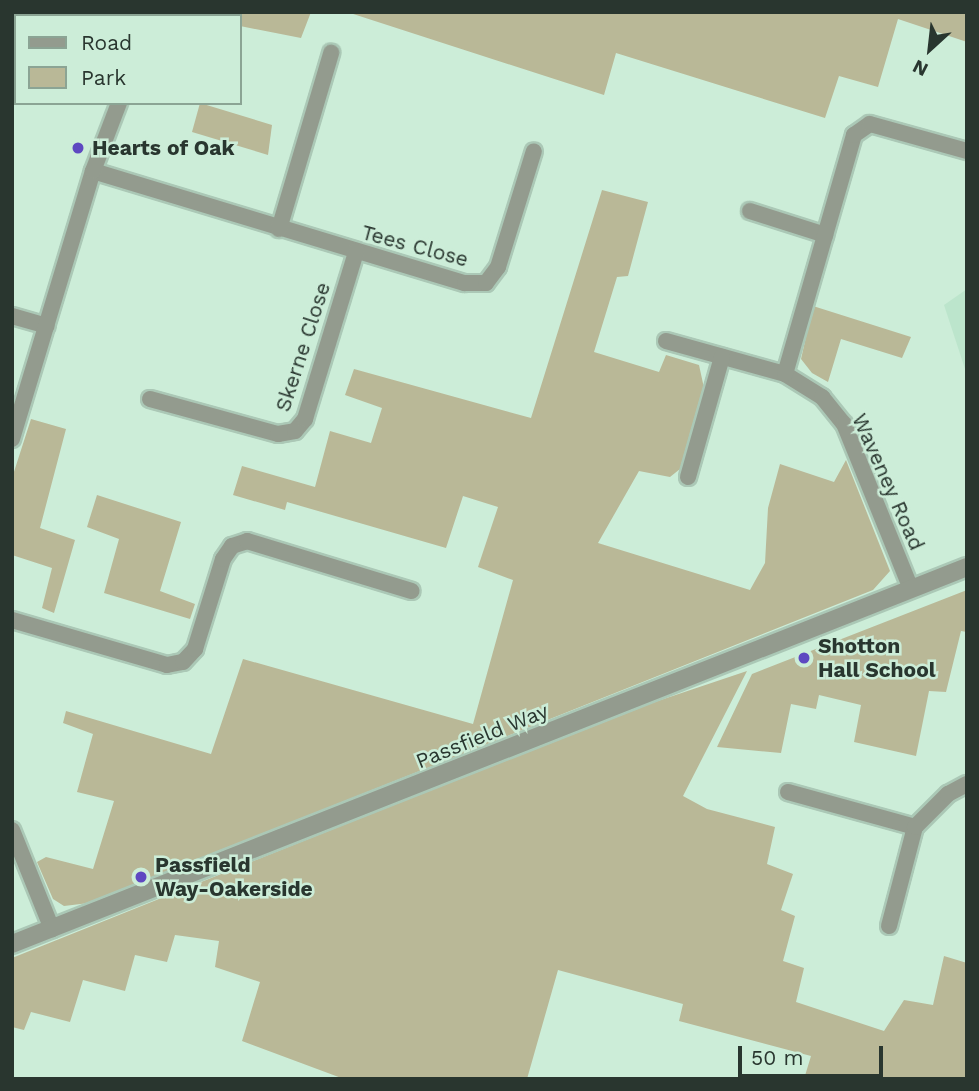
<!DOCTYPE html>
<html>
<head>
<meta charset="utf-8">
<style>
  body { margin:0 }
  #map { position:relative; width:979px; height:1091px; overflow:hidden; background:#ccedd8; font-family:"Work Sans",sans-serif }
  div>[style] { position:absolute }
  .built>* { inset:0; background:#bce5cc }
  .green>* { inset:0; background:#b9b897 }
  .roads { filter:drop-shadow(2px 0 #abc8b6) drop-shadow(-2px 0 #abc8b6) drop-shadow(0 2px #abc8b6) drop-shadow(0 -2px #abc8b6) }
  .minor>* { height:16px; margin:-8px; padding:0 8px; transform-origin:8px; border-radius:8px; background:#939b8e }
  .tertiary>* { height:18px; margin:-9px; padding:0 9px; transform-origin:9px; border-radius:9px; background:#939b8e }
  .dots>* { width:19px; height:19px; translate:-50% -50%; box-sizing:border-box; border:4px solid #ccedd8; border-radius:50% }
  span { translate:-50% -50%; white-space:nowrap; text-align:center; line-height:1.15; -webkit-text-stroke:5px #ccedd8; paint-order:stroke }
  .poi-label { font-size:21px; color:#29362f; font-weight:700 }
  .left { translate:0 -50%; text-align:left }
  .street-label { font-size:21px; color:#29362f }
  .frame { position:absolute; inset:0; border:14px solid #29362f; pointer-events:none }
  .legend { position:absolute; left:14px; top:14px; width:228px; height:91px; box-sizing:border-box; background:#ccedd8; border:2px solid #8ba494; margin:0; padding:9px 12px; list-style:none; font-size:21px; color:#29362f }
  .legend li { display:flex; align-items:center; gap:14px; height:35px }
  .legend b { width:35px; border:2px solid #8ba494 }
  .north { position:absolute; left:895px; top:14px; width:70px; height:70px; -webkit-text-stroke:5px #ccedd8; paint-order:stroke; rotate:207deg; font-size:19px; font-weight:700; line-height:28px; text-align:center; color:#29362f }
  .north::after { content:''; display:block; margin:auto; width:24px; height:32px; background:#29362f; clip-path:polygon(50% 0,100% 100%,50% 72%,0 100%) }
  .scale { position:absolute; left:738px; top:1046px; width:145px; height:32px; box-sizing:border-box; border:4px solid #29362f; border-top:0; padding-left:9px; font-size:21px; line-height:24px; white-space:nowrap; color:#29362f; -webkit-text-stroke:5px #ccedd8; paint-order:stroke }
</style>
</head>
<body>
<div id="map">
  <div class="built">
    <i style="clip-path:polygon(967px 289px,967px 375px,944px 305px)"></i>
  </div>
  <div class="green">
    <i style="clip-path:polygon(155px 12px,311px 12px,301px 38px,240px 26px,240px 16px,154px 16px)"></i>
    <i style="clip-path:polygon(347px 12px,967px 12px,967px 42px,898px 19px,878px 87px,839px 76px,825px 118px,616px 53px,604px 95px)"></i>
    <i style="clip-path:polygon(200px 103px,272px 125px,268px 155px,192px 132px)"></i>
    <i style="clip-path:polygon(602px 190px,648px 202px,628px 276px,617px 277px,594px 352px,659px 372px,666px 355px,699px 365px,704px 388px,680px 469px,670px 477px,639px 471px,598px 543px,750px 590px,765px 563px,768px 508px,780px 464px,834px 482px,846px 460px,890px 571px,873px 590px,89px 903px,64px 906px,53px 899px,37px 862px,46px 857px,93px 869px,114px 801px,77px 792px,93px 734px,63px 723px,66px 711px,211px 754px,243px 659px,473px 724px,513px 580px,478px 567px,498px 507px,463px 496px,446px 548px,287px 502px,285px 510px,233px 495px,242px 466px,315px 487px,330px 431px,371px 443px,382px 408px,345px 395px,354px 369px,531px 418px)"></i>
    <i style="clip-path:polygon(813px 306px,911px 337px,902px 358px,841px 339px,828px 382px,812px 373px,801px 359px)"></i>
    <i style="clip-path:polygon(31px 419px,66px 429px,40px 528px,75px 540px,54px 613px,42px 608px,52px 568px,12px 555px,12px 478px)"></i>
    <i style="clip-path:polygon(97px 495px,181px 522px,160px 591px,195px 604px,190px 619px,104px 593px,119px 539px,87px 527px)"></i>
    <i style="clip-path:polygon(967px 590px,967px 632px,961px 631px,946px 692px,929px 691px,916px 756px,854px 742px,861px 705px,819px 695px,816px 709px,791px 704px,781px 753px,717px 747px,752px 674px)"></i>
    <i style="clip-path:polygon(747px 671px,683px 796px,707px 809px,775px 827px,767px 864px,793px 874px,781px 910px,795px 916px,783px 961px,804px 968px,796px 1002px,884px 1031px,904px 1000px,933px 1005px,944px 956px,967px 963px,967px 1079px,804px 1079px,811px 1056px,679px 1021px,683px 1004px,558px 970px,527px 1079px,344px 1079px,242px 1041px,260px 982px,215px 967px,219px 941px,175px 935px,167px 962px,135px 955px,125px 991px,83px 980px,70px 1022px,31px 1012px,24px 1030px,12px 1027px,12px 958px,622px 713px)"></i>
  </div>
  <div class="roads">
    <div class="minor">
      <i style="left:143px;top:16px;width:4px;rotate:-76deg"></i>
      <i style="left:93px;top:171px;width:388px;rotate:16.8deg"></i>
      <i style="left:465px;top:283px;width:21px"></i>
      <i style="left:486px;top:283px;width:20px;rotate:-53deg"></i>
      <i style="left:498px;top:267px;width:121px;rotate:-72.8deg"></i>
      <i style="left:750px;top:211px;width:79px;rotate:17.7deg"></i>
      <i style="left:279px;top:229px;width:184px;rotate:-73.5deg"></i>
      <i style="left:12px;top:316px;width:36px;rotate:16deg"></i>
      <i style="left:666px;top:341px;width:123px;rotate:15.5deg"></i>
      <i style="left:785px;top:374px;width:44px;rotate:31.9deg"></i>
      <i style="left:822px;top:397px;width:35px;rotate:51deg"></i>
      <i style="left:844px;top:424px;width:178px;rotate:67.9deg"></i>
      <i style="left:785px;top:374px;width:249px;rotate:-73.9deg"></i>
      <i style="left:854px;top:135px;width:19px;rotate:-35deg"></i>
      <i style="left:870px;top:124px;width:101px;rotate:15.6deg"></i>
      <i style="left:150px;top:399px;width:133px;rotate:15.3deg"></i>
      <i style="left:278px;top:434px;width:17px;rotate:-10deg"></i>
      <i style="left:295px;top:431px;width:16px;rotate:-50deg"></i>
      <i style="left:305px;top:419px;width:175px;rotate:-73deg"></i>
      <i style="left:12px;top:439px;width:280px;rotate:-73.2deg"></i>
      <i style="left:93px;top:171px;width:73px;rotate:-69.1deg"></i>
      <i style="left:688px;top:477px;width:125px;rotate:-74.2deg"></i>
      <i style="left:12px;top:620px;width:161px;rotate:16.2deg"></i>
      <i style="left:167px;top:665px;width:16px;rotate:-11deg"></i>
      <i style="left:183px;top:662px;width:18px;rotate:-47deg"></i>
      <i style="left:195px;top:649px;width:94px;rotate:-72.7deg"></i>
      <i style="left:223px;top:559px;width:16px;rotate:-55deg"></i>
      <i style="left:232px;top:546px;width:16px;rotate:-18deg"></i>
      <i style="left:247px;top:541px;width:172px;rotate:16.9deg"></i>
      <i style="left:788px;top:792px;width:132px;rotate:15.4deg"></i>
      <i style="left:12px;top:830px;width:107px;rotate:68deg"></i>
      <i style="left:889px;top:926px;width:102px;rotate:-75.3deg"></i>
      <i style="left:915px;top:827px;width:47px;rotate:-45deg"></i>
      <i style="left:948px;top:794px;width:21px;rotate:-28deg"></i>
    </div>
    <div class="tertiary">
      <i style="left:12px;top:944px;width:1027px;rotate:-21.54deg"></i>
    </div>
  </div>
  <div class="dots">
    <i style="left:78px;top:148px;background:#5e48c1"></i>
    <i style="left:804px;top:658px;background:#5e48c1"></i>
    <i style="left:141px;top:877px;background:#5e48c1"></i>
  </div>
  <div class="poi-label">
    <span class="left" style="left:92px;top:148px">Hearts of Oak</span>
    <span class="left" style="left:818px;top:658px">Shotton<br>Hall School</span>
    <span class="left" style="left:155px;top:877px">Passfield<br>Way-Oakerside</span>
  </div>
  <div class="street-label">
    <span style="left:415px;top:246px;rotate:15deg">Tees Close</span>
    <span style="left:303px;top:347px;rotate:-72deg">Skerne Close</span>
    <span style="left:888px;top:482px;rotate:66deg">Waveney Road</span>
    <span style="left:482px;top:736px;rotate:-22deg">Passfield Way</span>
  </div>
  <div class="frame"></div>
  <ul class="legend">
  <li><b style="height:9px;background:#939b8e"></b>Road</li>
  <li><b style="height:19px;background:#b9b897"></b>Park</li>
  </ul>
  <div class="north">N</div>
  <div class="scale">50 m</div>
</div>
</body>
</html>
